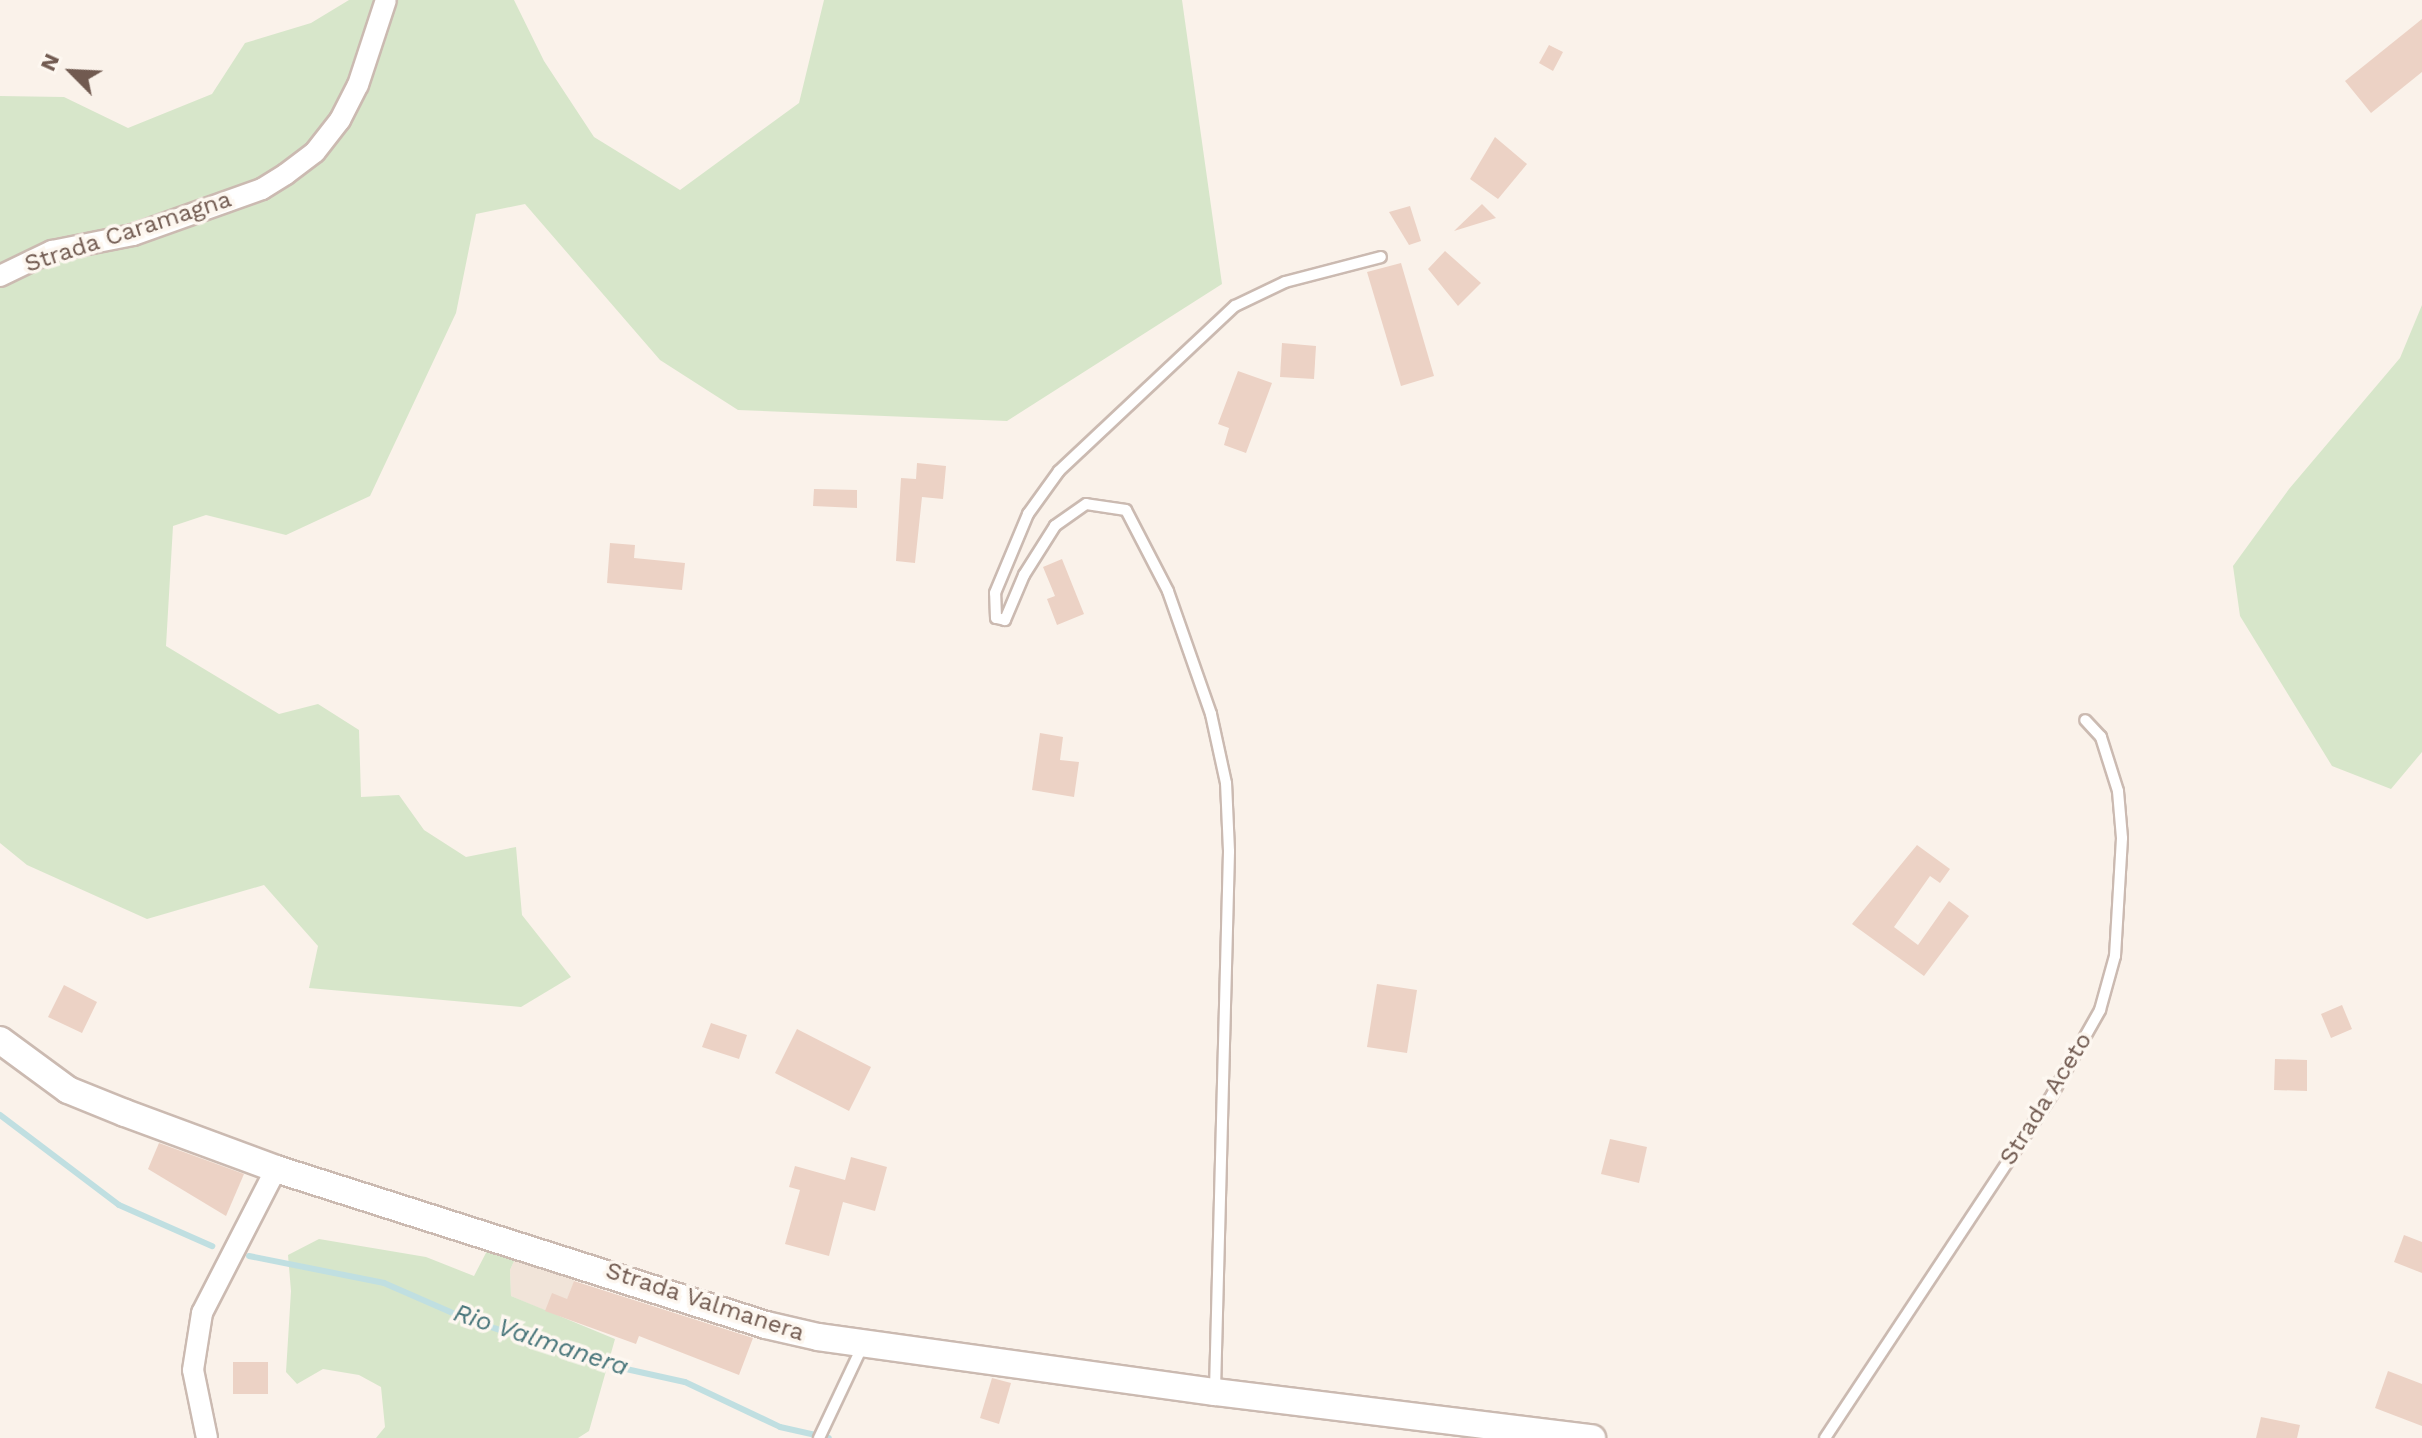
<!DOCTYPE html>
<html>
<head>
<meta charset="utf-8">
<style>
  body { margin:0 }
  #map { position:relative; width:2422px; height:1438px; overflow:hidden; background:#faf2ea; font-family:"Work Sans",sans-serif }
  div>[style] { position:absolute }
  .residential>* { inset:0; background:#f1e4d9 }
  .green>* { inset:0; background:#d7e6ca }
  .stream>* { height:6px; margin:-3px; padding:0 3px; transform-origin:3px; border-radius:3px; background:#c0dfe1 }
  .building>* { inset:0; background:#ecd2c5 }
  .roads { filter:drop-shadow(2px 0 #cbbab1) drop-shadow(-2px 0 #cbbab1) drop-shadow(0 2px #cbbab1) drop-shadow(0 -2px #cbbab1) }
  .service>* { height:10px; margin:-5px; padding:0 5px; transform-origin:5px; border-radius:5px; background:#fff }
  .minor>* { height:20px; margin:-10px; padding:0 10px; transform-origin:10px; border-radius:10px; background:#fff }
  .tertiary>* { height:26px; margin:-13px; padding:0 13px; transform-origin:13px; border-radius:13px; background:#fff }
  span { translate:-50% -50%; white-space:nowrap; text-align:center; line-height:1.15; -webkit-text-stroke:7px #fdf7f0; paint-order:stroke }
  .street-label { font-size:24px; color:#715a50 }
  .water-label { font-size:26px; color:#49767b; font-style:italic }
  .north { position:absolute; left:32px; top:32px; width:80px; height:80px; -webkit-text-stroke:6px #fdf7f0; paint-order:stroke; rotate:294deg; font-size:22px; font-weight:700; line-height:32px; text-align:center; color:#715a50 }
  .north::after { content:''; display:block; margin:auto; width:28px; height:36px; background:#715a50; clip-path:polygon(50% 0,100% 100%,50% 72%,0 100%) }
</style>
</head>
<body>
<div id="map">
  <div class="residential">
    <i style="clip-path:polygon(519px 1250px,578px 1272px,560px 1317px,511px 1296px,510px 1270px)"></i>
  </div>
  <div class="green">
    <i style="clip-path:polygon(349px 0,514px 0,544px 61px,594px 137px,680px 190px,799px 103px,824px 0,1182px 0,1222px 284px,1007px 421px,738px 410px,660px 360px,525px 204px,476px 214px,456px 313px,370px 496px,286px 535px,206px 515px,173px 526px,166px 646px,279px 714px,318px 704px,359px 730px,361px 797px,399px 795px,424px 830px,466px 857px,516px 847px,522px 915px,571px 977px,521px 1007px,309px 988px,318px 946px,264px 885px,147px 919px,27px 865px,0 843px,0 96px,64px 97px,128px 128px,212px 94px,245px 43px,311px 23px)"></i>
    <i style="clip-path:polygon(2422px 305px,2422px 752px,2391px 789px,2332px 766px,2240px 616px,2233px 566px,2289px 489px,2400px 358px)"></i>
    <i style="clip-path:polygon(319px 1239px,426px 1257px,474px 1276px,488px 1249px,519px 1250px,510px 1270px,511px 1296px,615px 1339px,589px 1431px,578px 1438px,376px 1438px,385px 1427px,381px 1387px,359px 1375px,323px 1369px,297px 1384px,286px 1372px,291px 1291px,288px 1255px)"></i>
  </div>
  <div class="stream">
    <i style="left:0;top:1115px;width:149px;rotate:37.1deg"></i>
    <i style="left:119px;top:1205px;width:102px;rotate:23.8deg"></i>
    <i style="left:249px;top:1256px;width:138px;rotate:11.3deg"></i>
    <i style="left:384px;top:1283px;width:85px;rotate:23.6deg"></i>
    <i style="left:462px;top:1317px;width:135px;rotate:19deg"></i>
    <i style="left:590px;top:1361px;width:97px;rotate:12.5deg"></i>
    <i style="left:685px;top:1382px;width:105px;rotate:25.3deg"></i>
    <i style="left:780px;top:1427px;width:50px;rotate:12.7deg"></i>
  </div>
  <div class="building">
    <i style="clip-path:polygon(2422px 19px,2422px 72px,2371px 113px,2345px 81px)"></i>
    <i style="clip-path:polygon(1549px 45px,1563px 52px,1553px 71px,1539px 63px)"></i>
    <i style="clip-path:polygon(1495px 137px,1527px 164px,1498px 199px,1470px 179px)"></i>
    <i style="clip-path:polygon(1482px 204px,1496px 218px,1454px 231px)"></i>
    <i style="clip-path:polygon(1410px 206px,1421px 241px,1409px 245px,1389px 212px)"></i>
    <i style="clip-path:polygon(1445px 251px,1481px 283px,1458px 306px,1428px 269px)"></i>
    <i style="clip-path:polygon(1401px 263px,1434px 376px,1401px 386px,1367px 272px)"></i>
    <i style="clip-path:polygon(1282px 343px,1316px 346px,1314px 379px,1280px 377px)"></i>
    <i style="clip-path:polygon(1238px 371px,1272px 383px,1246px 453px,1224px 445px,1229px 428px,1218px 424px)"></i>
    <i style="clip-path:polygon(917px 463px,946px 466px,943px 499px,922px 497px,915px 563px,896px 561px,901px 478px,916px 479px)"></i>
    <i style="clip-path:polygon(814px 489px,857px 490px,857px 508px,813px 506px)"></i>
    <i style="clip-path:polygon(610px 543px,635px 545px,634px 558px,685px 563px,682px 590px,607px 583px)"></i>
    <i style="clip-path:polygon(1062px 559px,1084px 614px,1057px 625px,1047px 599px,1055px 596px,1043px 567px)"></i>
    <i style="clip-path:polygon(1040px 733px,1063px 737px,1060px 760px,1079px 762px,1074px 797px,1032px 790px)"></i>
    <i style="clip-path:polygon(1917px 845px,1950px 869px,1940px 883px,1930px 876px,1894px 927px,1918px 945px,1949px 901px,1969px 916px,1924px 976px,1852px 924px)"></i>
    <i style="clip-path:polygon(1377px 984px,1417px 990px,1407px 1053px,1367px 1047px)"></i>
    <i style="clip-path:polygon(64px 985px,97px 1002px,82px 1033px,48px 1017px)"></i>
    <i style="clip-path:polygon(2342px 1005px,2352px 1029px,2331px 1038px,2321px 1014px)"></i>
    <i style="clip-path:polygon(711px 1023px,747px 1035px,739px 1059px,702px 1047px)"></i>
    <i style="clip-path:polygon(797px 1029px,871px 1067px,849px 1111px,775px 1073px)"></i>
    <i style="clip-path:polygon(2275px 1059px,2307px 1060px,2307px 1091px,2274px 1090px)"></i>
    <i style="clip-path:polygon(1610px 1139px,1647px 1147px,1639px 1183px,1601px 1174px)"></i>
    <i style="clip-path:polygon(159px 1143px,244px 1174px,226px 1216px,148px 1169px)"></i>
    <i style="clip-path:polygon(851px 1157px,887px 1167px,875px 1211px,843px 1202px,829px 1256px,785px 1244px,800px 1190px,789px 1187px,795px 1166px,845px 1180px)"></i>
    <i style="clip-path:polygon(2404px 1235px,2422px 1242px,2422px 1273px,2394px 1262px)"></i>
    <i style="clip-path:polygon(574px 1281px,753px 1338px,739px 1375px,639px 1336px,636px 1344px,545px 1311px,552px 1293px,567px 1299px)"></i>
    <i style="clip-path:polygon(233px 1362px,268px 1362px,268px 1394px,233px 1394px)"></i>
    <i style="clip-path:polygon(2388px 1371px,2422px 1384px,2422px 1426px,2375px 1408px)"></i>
    <i style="clip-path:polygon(992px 1378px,1011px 1383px,999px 1424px,980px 1418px)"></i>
    <i style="clip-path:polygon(2261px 1417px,2300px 1425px,2297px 1438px,2256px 1438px)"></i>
  </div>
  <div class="roads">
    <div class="service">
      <i style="left:1215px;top:1390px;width:539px;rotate:-88.51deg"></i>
      <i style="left:1229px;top:851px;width:68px;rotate:-92.5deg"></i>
      <i style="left:1226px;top:783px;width:71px;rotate:-102.3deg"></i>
      <i style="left:1211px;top:714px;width:130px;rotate:-109.3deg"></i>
      <i style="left:1168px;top:591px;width:91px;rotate:-117.4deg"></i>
      <i style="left:1126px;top:510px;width:40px;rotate:-171.5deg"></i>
      <i style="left:1086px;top:504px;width:38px;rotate:145deg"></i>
      <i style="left:1055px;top:526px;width:58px;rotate:122.3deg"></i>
      <i style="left:1024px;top:575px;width:49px;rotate:112.9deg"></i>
      <i style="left:1005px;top:620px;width:9px;rotate:-167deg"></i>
      <i style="left:996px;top:618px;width:25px;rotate:-92deg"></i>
      <i style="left:995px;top:593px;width:86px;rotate:-67.3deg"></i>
      <i style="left:1028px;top:514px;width:53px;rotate:-54.2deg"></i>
      <i style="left:1059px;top:471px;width:241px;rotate:-43.2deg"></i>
      <i style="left:1235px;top:306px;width:55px;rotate:-25.6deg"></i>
      <i style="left:1285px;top:282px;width:99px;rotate:-14.6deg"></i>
      <i style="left:819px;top:1438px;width:103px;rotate:-64.7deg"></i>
      <i style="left:1825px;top:1438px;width:411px;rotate:-56.5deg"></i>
      <i style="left:2052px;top:1095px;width:98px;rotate:-60.5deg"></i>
      <i style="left:2100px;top:1010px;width:56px;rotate:-74.5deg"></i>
      <i style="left:2115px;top:956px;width:118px;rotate:-86.6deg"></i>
      <i style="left:2122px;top:838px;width:47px;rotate:-94.9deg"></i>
      <i style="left:2118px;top:791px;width:57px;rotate:-107.5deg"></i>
      <i style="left:2101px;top:737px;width:23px;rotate:-133deg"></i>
    </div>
    <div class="minor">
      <i style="left:0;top:276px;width:58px;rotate:-25.7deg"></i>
      <i style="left:52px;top:251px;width:83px;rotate:-11.2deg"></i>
      <i style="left:133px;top:235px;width:137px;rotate:-19.6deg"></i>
      <i style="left:262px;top:189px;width:28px;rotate:-32deg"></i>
      <i style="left:286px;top:174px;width:36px;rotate:-37deg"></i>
      <i style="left:315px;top:152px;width:41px;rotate:-52deg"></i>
      <i style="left:340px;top:120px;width:39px;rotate:-63deg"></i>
      <i style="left:358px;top:85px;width:89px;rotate:-71.8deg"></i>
      <i style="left:207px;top:1438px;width:69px;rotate:-101.6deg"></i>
      <i style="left:193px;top:1370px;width:58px;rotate:-81deg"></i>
      <i style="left:202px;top:1313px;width:162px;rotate:-62.8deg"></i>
    </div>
    <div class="tertiary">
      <i style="left:0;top:1040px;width:84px;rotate:36.3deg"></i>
      <i style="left:68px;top:1090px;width:61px;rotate:22deg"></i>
      <i style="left:125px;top:1113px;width:161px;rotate:20.3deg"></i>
      <i style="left:276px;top:1169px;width:514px;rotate:17.66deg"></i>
      <i style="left:766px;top:1325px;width:53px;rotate:13deg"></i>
      <i style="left:818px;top:1337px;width:401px;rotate:7.9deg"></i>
      <i style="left:1215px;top:1392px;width:380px;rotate:7deg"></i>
    </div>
  </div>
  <div class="street-label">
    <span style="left:128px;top:232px;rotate:-18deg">Strada Caramagna</span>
    <span style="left:2046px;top:1099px;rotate:-58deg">Strada Aceto</span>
    <span style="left:705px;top:1302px;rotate:18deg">Strada Valmanera</span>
  </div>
  <div class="water-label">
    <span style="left:541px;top:1340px;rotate:18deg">Rio Valmanera</span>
  </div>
  <div class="north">N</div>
</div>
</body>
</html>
